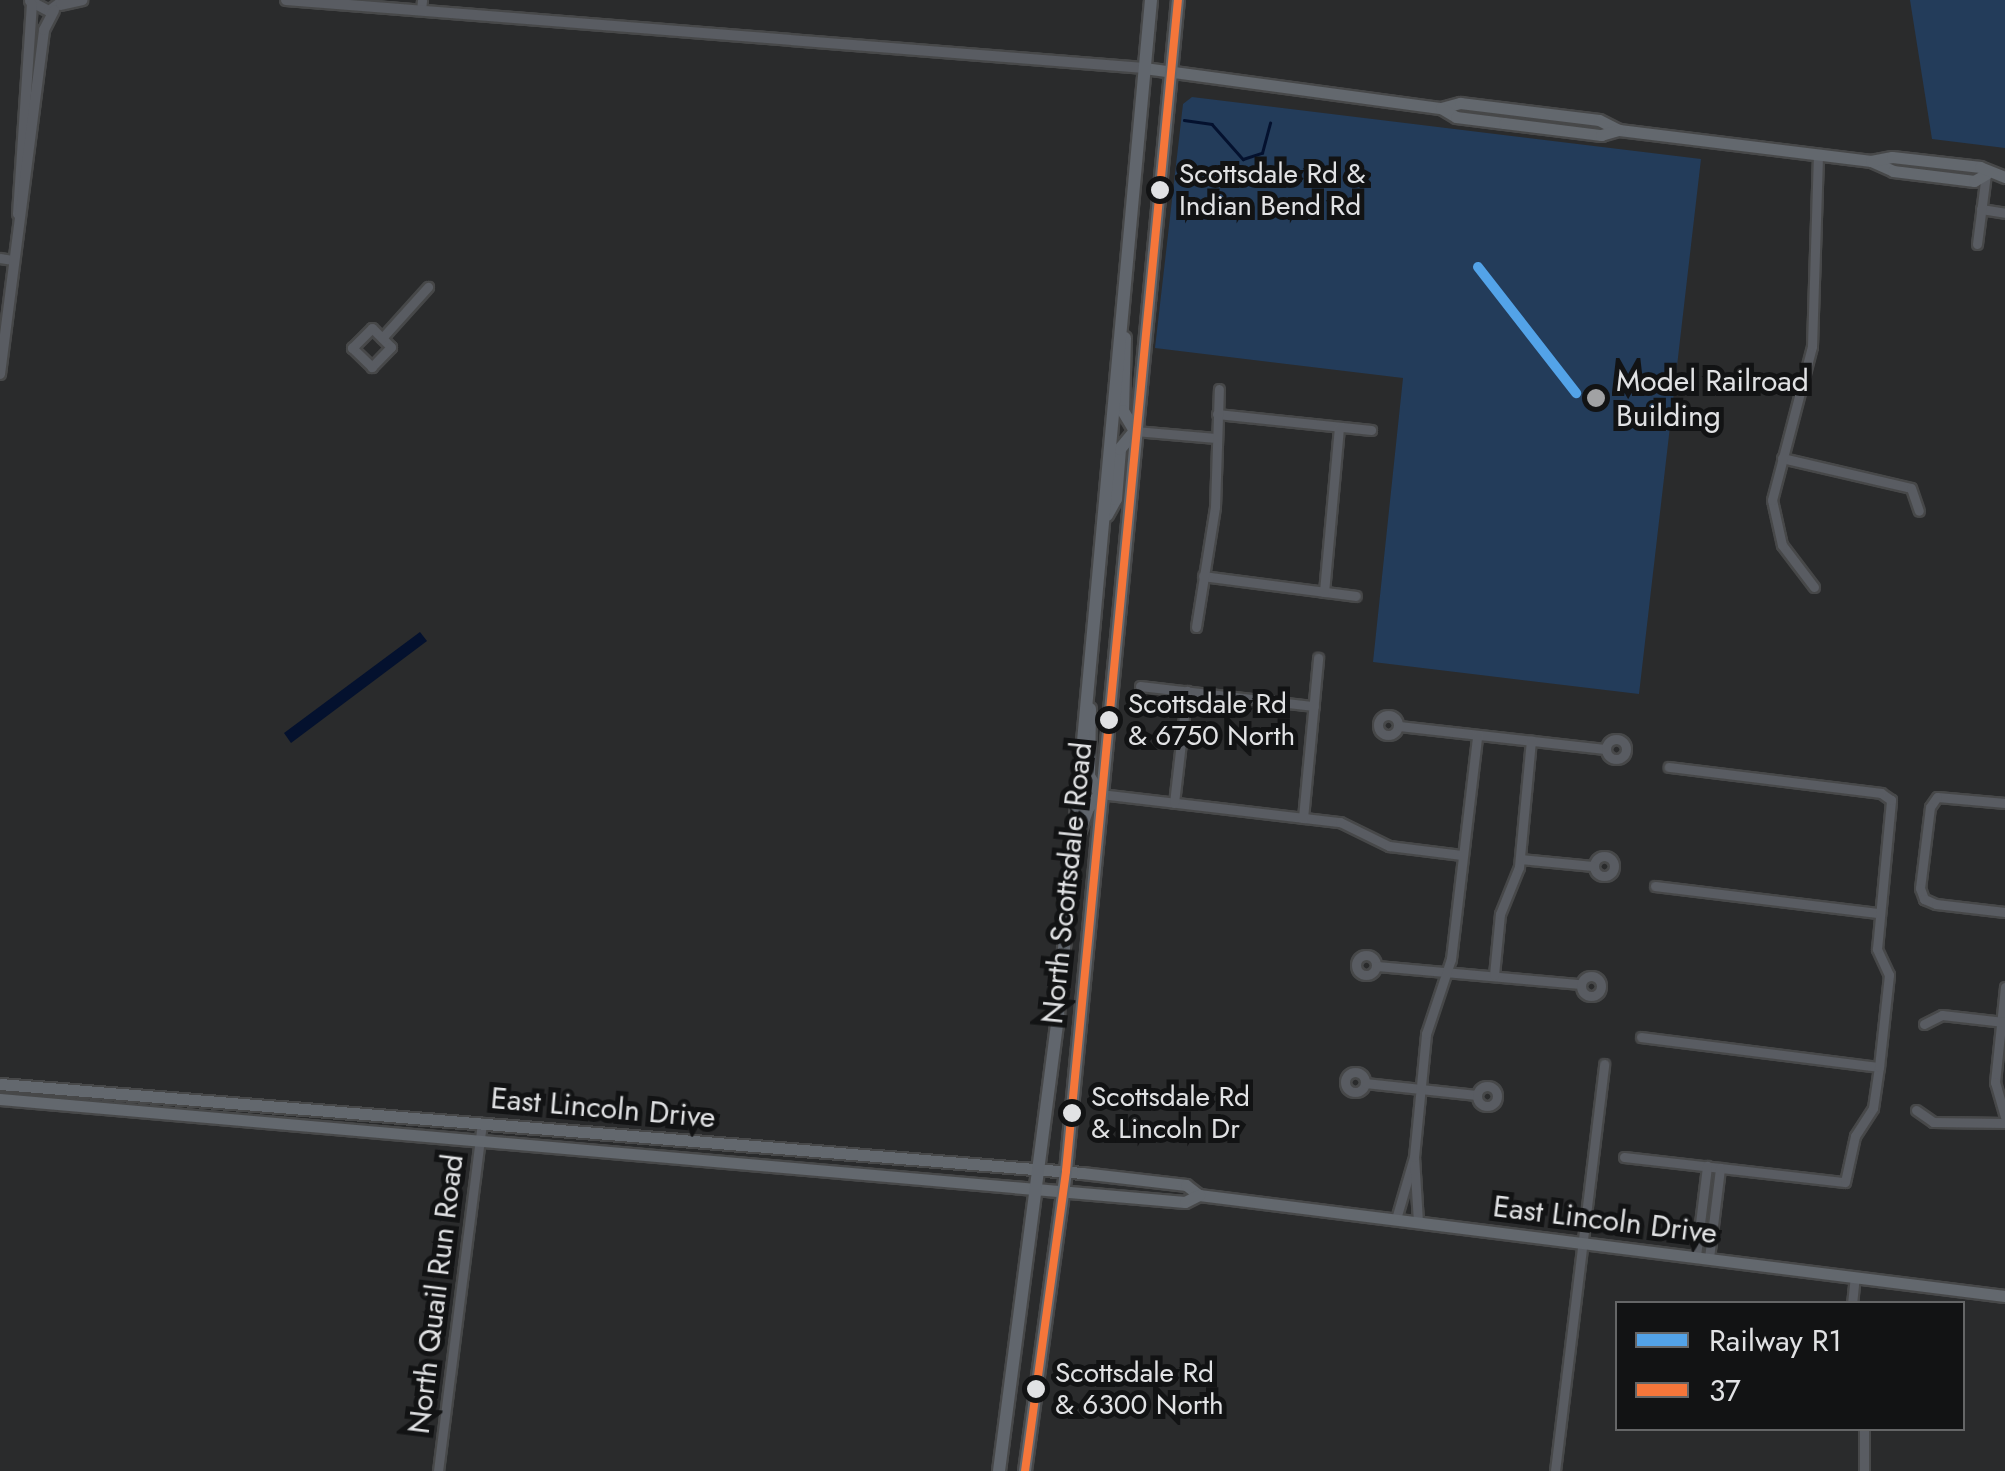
<!DOCTYPE html>
<html>
<head>
<meta charset="utf-8">
<style>
  body { margin:0 }
  #map { position:relative; width:2005px; height:1471px; overflow:hidden; background:#2a2b2c; font-family:Jost,sans-serif }
  div>[style] { position:absolute }
  .green>* { inset:0; background:#233c5a }
  .water>* { inset:0; background:#04112e }
  .stream>* { height:2.5px; margin:-1.25px; padding:0 1.25px; transform-origin:1.25px; border-radius:1.25px; background:#04112e }
  .roads { filter:drop-shadow(2px 0 #474849) drop-shadow(-2px 0 #474849) drop-shadow(0 2px #474849) drop-shadow(0 -2px #474849) }
  .minor>* { height:9px; margin:-4.5px; padding:0 4.5px; transform-origin:4.5px; border-radius:4.5px; background:#595c62 }
  .minor>.ring { margin:-4.5px; padding:0; box-sizing:content-box; background:none; border:9px solid #595c62; border-radius:50% }
  .tertiary>* { height:10px; margin:-5px; padding:0 5px; transform-origin:5px; border-radius:5px; background:#595c62 }
  .secondary>* { height:11px; margin:-5.5px; padding:0 5.5px; transform-origin:5.5px; border-radius:5.5px; background:#63686e }
  .primary>* { height:12px; margin:-6px; padding:0 6px; transform-origin:6px; border-radius:6px; background:#61666d }
  .bus-1>* { height:8px; margin:-4px; padding:0 4px; transform-origin:4px; border-radius:4px; background:#f5763a }
  .rail-1>* { height:10px; margin:-5px; padding:0 5px; transform-origin:5px; border-radius:5px; background:#53a3e8 }
  .dots>* { width:28px; height:28px; translate:-50% -50%; box-sizing:border-box; border:5px solid #121314; border-radius:50% }
  span { translate:-50% -50%; white-space:nowrap; text-align:center; line-height:1.15; -webkit-text-stroke:10px #121314; paint-order:stroke }
  .bus-label { font-size:28px; color:#e1e2e4 }
  .left { translate:0 -50%; text-align:left }
  .poi-label { font-size:30px; color:#e1e2e4 }
  .street-label { font-size:30px; color:#e1e2e4 }
  .legend { position:absolute; left:1615px; top:1301px; width:350px; height:130px; box-sizing:border-box; background:#121314; border:2px solid #656667; margin:0; padding:12px 18px; list-style:none; font-size:30px; color:#e1e2e4 }
  .legend li { display:flex; align-items:center; gap:20px; height:50px }
  .legend b { width:50px; border:2px solid #656667 }
</style>
</head>
<body>
<div id="map">
  <div class="green">
    <i style="clip-path:polygon(1910px 0,2005px 0,2005px 148px,1932px 139px)"></i>
    <i style="clip-path:polygon(1192px 97px,1701px 159px,1639px 694px,1373px 662px,1403px 378px,1155px 348px,1183px 104px)"></i>
  </div>
  <div class="water">
    <i style="clip-path:polygon(420px 632px,427px 641px,291px 743px,284px 733px)"></i>
  </div>
  <div class="stream">
    <i style="left:1184px;top:120px;width:28px;rotate:8deg"></i>
    <i style="left:1212px;top:124px;width:47px;rotate:48.5deg"></i>
    <i style="left:1243px;top:159px;width:20px;rotate:-18deg"></i>
    <i style="left:1262px;top:153px;width:31px;rotate:-75deg"></i>
  </div>
  <div class="roads">
    <div class="minor">
      <i style="left:421px;top:10px;width:10px;rotate:-84deg"></i>
      <i style="left:1981px;top:209px;width:24px;rotate:9deg"></i>
      <i style="left:1977px;top:244px;width:71px;rotate:-82.7deg"></i>
      <i style="left:0;top:258px;width:12px;rotate:9deg"></i>
      <i style="left:372px;top:328px;width:27px;rotate:45deg"></i>
      <i style="left:391px;top:347px;width:28px;rotate:134deg"></i>
      <i style="left:372px;top:367px;width:28px;rotate:-136deg"></i>
      <i style="left:352px;top:348px;width:28px;rotate:-45deg"></i>
      <i style="left:382px;top:338px;width:69px;rotate:-48deg"></i>
      <i style="left:1217px;top:414px;width:155px;rotate:5.9deg"></i>
      <i style="left:1135px;top:431px;width:81px;rotate:4.9deg"></i>
      <i style="left:1782px;top:458px;width:132px;rotate:13.1deg"></i>
      <i style="left:1911px;top:488px;width:24px;rotate:71deg"></i>
      <i style="left:1203px;top:576px;width:154px;rotate:7.4deg"></i>
      <i style="left:1814px;top:587px;width:53px;rotate:-127.3deg"></i>
      <i style="left:1782px;top:545px;width:46px;rotate:-102.5deg"></i>
      <i style="left:1772px;top:500px;width:159px;rotate:-75.4deg"></i>
      <i style="left:1812px;top:346px;width:191px;rotate:-88.2deg"></i>
      <i style="left:1324px;top:592px;width:165px;rotate:-84.8deg"></i>
      <i style="left:1196px;top:627px;width:121px;rotate:-81deg"></i>
      <i style="left:1215px;top:507px;width:118px;rotate:-88.1deg"></i>
      <i style="left:1140px;top:686px;width:175px;rotate:6.6deg"></i>
      <i class="ring" style="left:1378px;top:715px;width:11px;height:11px"></i>
      <i style="left:1399px;top:726px;width:207px;rotate:6.4deg"></i>
      <i class="ring" style="left:1606px;top:739px;width:11px;height:11px"></i>
      <i style="left:1100px;top:794px;width:242px;rotate:6.7deg"></i>
      <i style="left:1340px;top:822px;width:55px;rotate:26.1deg"></i>
      <i style="left:1389px;top:846px;width:73px;rotate:7.1deg"></i>
      <i style="left:1174px;top:803px;width:113px;rotate:-83.4deg"></i>
      <i style="left:2005px;top:803px;width:68px;rotate:-175deg"></i>
      <i style="left:1937px;top:797px;width:12px;rotate:125deg"></i>
      <i style="left:1930px;top:807px;width:82px;rotate:97deg"></i>
      <i style="left:1920px;top:888px;width:12px;rotate:70deg"></i>
      <i style="left:1924px;top:899px;width:13px;rotate:23deg"></i>
      <i style="left:1936px;top:904px;width:69px;rotate:6.6deg"></i>
      <i style="left:1303px;top:818px;width:161px;rotate:-84.6deg"></i>
      <i class="ring" style="left:1594px;top:856px;width:11px;height:11px"></i>
      <i style="left:1520px;top:859px;width:73px;rotate:5.5deg"></i>
      <i style="left:1655px;top:886px;width:226px;rotate:6.9deg"></i>
      <i class="ring" style="left:1356px;top:955px;width:11px;height:11px"></i>
      <i style="left:1377px;top:966px;width:204px;rotate:5.1deg"></i>
      <i style="left:1494px;top:975px;width:61px;rotate:-84.4deg"></i>
      <i style="left:1500px;top:914px;width:51px;rotate:-68deg"></i>
      <i style="left:1519px;top:867px;width:127px;rotate:-84.6deg"></i>
      <i class="ring" style="left:1581px;top:976px;width:11px;height:11px"></i>
      <i style="left:2005px;top:987px;width:96px;rotate:96deg"></i>
      <i style="left:1995px;top:1082px;width:36px;rotate:74deg"></i>
      <i style="left:1924px;top:1024px;width:20px;rotate:-27deg"></i>
      <i style="left:1942px;top:1015px;width:62px;rotate:6.4deg"></i>
      <i style="left:1641px;top:1037px;width:240px;rotate:7.2deg"></i>
      <i class="ring" style="left:1345px;top:1072px;width:11px;height:11px"></i>
      <i style="left:1365px;top:1083px;width:112px;rotate:6.2deg"></i>
      <i class="ring" style="left:1477px;top:1086px;width:11px;height:11px"></i>
      <i style="left:1916px;top:1110px;width:21px;rotate:35deg"></i>
      <i style="left:1933px;top:1122px;width:72px;rotate:0.8deg"></i>
      <i style="left:1624px;top:1157px;width:222px;rotate:6.5deg"></i>
      <i style="left:1845px;top:1182px;width:47px;rotate:-77.7deg"></i>
      <i style="left:1855px;top:1136px;width:33px;rotate:-57deg"></i>
      <i style="left:1873px;top:1108px;width:41px;rotate:-81.7deg"></i>
      <i style="left:1879px;top:1067px;width:93px;rotate:-83.8deg"></i>
      <i style="left:1889px;top:975px;width:29px;rotate:-115deg"></i>
      <i style="left:1877px;top:949px;width:150px;rotate:-84.6deg"></i>
      <i style="left:1891px;top:800px;width:12px;rotate:-145deg"></i>
      <i style="left:1881px;top:793px;width:214px;rotate:-173deg"></i>
      <i style="left:1396px;top:1219px;width:65px;rotate:-73.8deg"></i>
      <i style="left:1418px;top:1222px;width:65px;rotate:-93.5deg"></i>
      <i style="left:1414px;top:1157px;width:124px;rotate:-84.4deg"></i>
      <i style="left:1426px;top:1034px;width:79px;rotate:-71.6deg"></i>
      <i style="left:1451px;top:959px;width:225px;rotate:-83.3deg"></i>
      <i style="left:1696px;top:1256px;width:91px;rotate:-83deg"></i>
      <i style="left:1709px;top:1258px;width:91px;rotate:-83deg"></i>
      <i style="left:1852px;top:1304px;width:27px;rotate:-84deg"></i>
      <i style="left:1864px;top:1428px;width:43px;rotate:90deg"></i>
      <i style="left:438px;top:1471px;width:351px;rotate:-82.8deg"></i>
      <i style="left:1555px;top:1471px;width:410px;rotate:-83.1deg"></i>
    </div>
    <div class="tertiary">
      <i style="left:286px;top:0;width:861px;rotate:4.53deg"></i>
      <i style="left:30px;top:1px;width:21px;rotate:28deg"></i>
      <i style="left:49px;top:11px;width:19px;rotate:-36deg"></i>
      <i style="left:61px;top:5px;width:22px;rotate:-13deg"></i>
      <i style="left:18px;top:214px;width:210px;rotate:-86.2deg"></i>
      <i style="left:0;top:374px;width:347px;rotate:-82.7deg"></i>
      <i style="left:44px;top:30px;width:22px;rotate:-63deg"></i>
    </div>
    <div class="secondary">
      <i style="left:1144px;top:68px;width:300px;rotate:7.7deg"></i>
      <i style="left:1441px;top:108px;width:20px;rotate:-15deg"></i>
      <i style="left:1460px;top:103px;width:140px;rotate:7deg"></i>
      <i style="left:1599px;top:120px;width:22px;rotate:27deg"></i>
      <i style="left:1619px;top:130px;width:254px;rotate:7deg"></i>
      <i style="left:1871px;top:161px;width:24px;rotate:24deg"></i>
      <i style="left:1893px;top:171px;width:82px;rotate:7deg"></i>
      <i style="left:1974px;top:181px;width:14px;rotate:-30deg"></i>
      <i style="left:1441px;top:108px;width:17px;rotate:31deg"></i>
      <i style="left:1456px;top:117px;width:48px;rotate:7.1deg"></i>
      <i style="left:1504px;top:123px;width:98px;rotate:7.1deg"></i>
      <i style="left:1601px;top:135px;width:19px;rotate:-16deg"></i>
      <i style="left:1871px;top:161px;width:21px;rotate:-11deg"></i>
      <i style="left:1892px;top:157px;width:89px;rotate:6.5deg"></i>
      <i style="left:1980px;top:167px;width:27px;rotate:22deg"></i>
      <i style="left:0;top:1084px;width:1086px;rotate:4.7deg"></i>
      <i style="left:1082px;top:1173px;width:105px;rotate:6.6deg"></i>
      <i style="left:1186px;top:1185px;width:16px;rotate:38deg"></i>
      <i style="left:1199px;top:1195px;width:812px;rotate:7.14deg"></i>
      <i style="left:0;top:1099px;width:1189px;rotate:4.97deg"></i>
      <i style="left:1185px;top:1202px;width:16px;rotate:-27deg"></i>
    </div>
    <div class="primary">
      <i style="left:1125px;top:338px;width:73px;rotate:91.6deg"></i>
      <i style="left:1123px;top:411px;width:23px;rotate:59deg"></i>
      <i style="left:1107px;top:515px;width:18px;rotate:-61deg"></i>
      <i style="left:1116px;top:499px;width:50px;rotate:-85.4deg"></i>
      <i style="left:1120px;top:449px;width:23px;rotate:-50deg"></i>
      <i style="left:1090px;top:709px;width:67px;rotate:90.9deg"></i>
      <i style="left:1089px;top:776px;width:21px;rotate:59deg"></i>
      <i style="left:1075px;top:844px;width:38px;rotate:-70deg"></i>
      <i style="left:1088px;top:808px;width:18px;rotate:-49deg"></i>
      <i style="left:999px;top:1471px;width:461px;rotate:-82.6deg"></i>
      <i style="left:1058px;top:1014px;width:1018px;rotate:-84.76deg"></i>
      <i style="left:1025px;top:1471px;width:303px;rotate:-82.2deg"></i>
      <i style="left:1066px;top:1171px;width:1176px;rotate:-84.54deg"></i>
    </div>
  </div>
  <div class="bus-1">
    <i style="left:1025px;top:1471px;width:303px;rotate:-82.2deg"></i>
    <i style="left:1066px;top:1171px;width:1176px;rotate:-84.54deg"></i>
  </div>
  <div class="rail-1">
    <i style="left:1478px;top:267px;width:160px;rotate:52.1deg"></i>
  </div>
  <div class="dots">
    <i style="left:1160px;top:190px;background:#e1e2e4"></i>
    <i style="left:1596px;top:398px;background:#a1a2a4"></i>
    <i style="left:1109px;top:720px;background:#e1e2e4"></i>
    <i style="left:1072px;top:1113px;background:#e1e2e4"></i>
    <i style="left:1036px;top:1389px;background:#e1e2e4"></i>
  </div>
  <div class="bus-label">
    <span class="left" style="left:1179px;top:190px">Scottsdale Rd &amp;<br>Indian Bend Rd</span>
    <span class="left" style="left:1128px;top:720px">Scottsdale Rd<br>&amp; 6750 North</span>
    <span class="left" style="left:1091px;top:1113px">Scottsdale Rd<br>&amp; Lincoln Dr</span>
    <span class="left" style="left:1055px;top:1389px">Scottsdale Rd<br>&amp; 6300 North</span>
  </div>
  <div class="poi-label">
    <span class="left" style="left:1616px;top:398px">Model Railroad<br>Building</span>
  </div>
  <div class="street-label">
    <span style="left:1067px;top:883px;rotate:-84deg">North Scottsdale Road</span>
    <span style="left:603px;top:1108px;rotate:5deg">East Lincoln Drive</span>
    <span style="left:1605px;top:1220px;rotate:7deg">East Lincoln Drive</span>
    <span style="left:436px;top:1294px;rotate:-83deg">North Quail Run Road</span>
  </div>
  <ul class="legend">
  <li><b style="height:12px;background:#53a3e8"></b>Railway R1</li>
  <li><b style="height:12px;background:#f5763a"></b>37</li>
  </ul>
</div>
</body>
</html>
